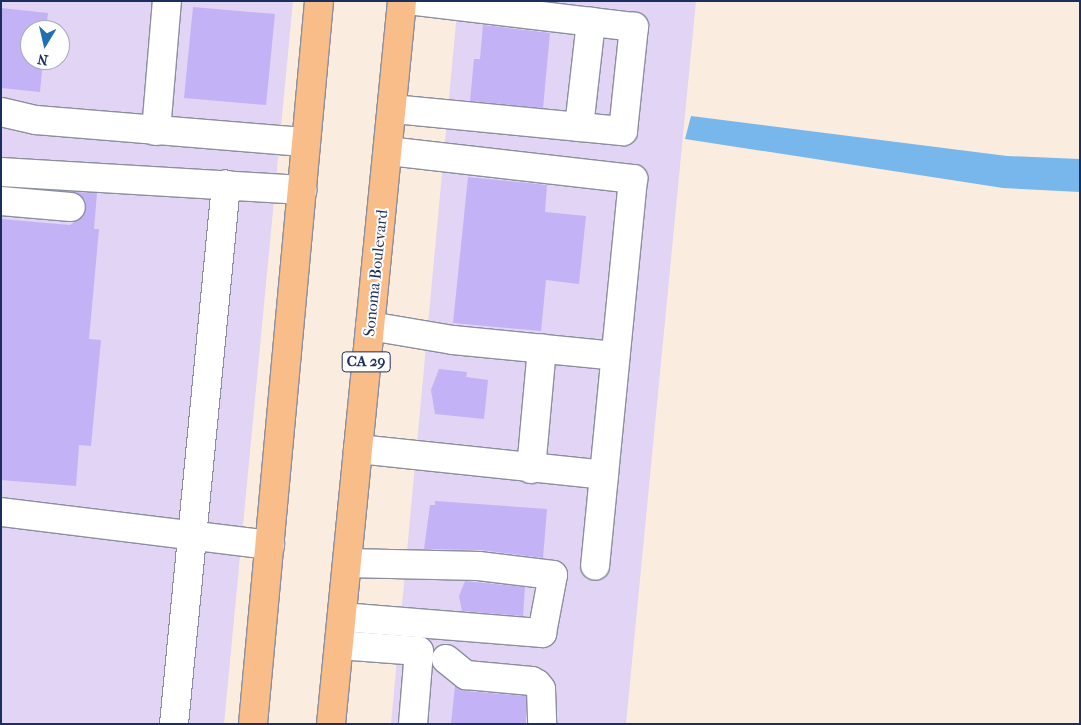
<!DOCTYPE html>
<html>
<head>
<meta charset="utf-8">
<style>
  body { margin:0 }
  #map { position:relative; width:1081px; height:725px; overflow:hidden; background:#faeddf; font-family:"IM FELL French Canon",serif }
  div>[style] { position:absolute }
  .built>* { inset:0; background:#e1d4f4 }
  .water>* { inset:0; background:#77b7eb }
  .building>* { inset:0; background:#c3b2f6 }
  .roads { filter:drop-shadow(1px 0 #8a8e9e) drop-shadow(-1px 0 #8a8e9e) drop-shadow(0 1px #8a8e9e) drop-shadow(0 -1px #8a8e9e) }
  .minor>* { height:28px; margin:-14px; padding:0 14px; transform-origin:14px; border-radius:14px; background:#fff }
  .major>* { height:28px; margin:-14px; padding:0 14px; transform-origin:14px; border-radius:14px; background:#f8bd88 }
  span { translate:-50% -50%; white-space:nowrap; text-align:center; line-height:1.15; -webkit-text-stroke:4px #fff; paint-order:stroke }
  .shield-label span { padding:1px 4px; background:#fff; border:1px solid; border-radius:4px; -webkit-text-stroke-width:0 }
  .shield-label { font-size:15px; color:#1b2f5e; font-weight:700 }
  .street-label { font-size:16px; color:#1b2f5e }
  .frame { position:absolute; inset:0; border:2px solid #1b2f5e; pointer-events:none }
  .north { position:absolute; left:20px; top:20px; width:50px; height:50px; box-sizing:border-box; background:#fff; border:1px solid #a4acbf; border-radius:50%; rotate:189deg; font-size:14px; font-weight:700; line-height:20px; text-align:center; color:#1b2f5e }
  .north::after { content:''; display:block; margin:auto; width:18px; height:22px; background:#1f6fb2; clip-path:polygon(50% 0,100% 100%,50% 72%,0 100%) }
</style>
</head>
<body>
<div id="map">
  <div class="built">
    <i style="clip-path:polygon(evenodd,1px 1px,293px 1px,224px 724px,1px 724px,1px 1px,30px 30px,60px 30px,60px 60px,30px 60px,30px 30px)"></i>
    <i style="clip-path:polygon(458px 1px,696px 1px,626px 724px,391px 724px)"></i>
  </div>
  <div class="water">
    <i style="clip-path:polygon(691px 116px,1007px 156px,1080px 159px,1080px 192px,1003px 188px,685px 139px)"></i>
  </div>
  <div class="building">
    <i style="clip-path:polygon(193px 7px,275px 14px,266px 105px,184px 98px)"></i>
    <i style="clip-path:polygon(1px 8px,48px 13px,46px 30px,30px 30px,30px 60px,43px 60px,40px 92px,1px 88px)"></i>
    <i style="clip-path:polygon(483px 25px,550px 33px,543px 108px,470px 101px,474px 59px,480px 59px)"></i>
    <i style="clip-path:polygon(468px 177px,547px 185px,545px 212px,586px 216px,579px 284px,546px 280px,541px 331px,453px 323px)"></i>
    <i style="clip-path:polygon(74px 192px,97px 193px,94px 229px,99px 229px,89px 339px,101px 340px,91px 446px,79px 445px,76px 486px,1px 480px,1px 219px,70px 225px,83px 216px,86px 209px,85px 200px)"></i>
    <i style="clip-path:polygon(439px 369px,467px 372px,466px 377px,488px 380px,484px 419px,435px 414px,431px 390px)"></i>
    <i style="clip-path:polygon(435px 501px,547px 509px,543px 558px,481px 550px,424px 549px,430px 505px,435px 505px)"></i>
    <i style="clip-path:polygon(465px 581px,525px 587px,523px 616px,462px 611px,459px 596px)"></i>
    <i style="clip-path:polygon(455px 686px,465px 691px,526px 696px,526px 724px,451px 724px)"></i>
  </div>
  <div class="roads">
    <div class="minor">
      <i style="left:393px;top:109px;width:231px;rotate:5.5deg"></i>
      <i style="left:623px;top:131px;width:105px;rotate:-84deg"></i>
      <i style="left:634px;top:27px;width:220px;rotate:-173.2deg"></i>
      <i style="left:1px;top:112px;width:36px;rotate:13deg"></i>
      <i style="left:36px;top:120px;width:271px;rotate:4.7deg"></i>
      <i style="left:579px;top:127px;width:106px;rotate:-83.5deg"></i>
      <i style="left:156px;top:131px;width:130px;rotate:-85.2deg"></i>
      <i style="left:388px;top:151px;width:247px;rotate:6.5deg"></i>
      <i style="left:633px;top:179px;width:297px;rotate:95.6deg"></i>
      <i style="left:1px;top:172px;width:302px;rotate:3.4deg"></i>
      <i style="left:1px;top:201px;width:70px;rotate:4.9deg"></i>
      <i style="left:370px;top:326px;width:84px;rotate:9.6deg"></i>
      <i style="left:453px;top:340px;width:163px;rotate:5.6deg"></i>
      <i style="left:358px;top:449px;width:247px;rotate:6deg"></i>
      <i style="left:604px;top:475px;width:91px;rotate:95.6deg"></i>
      <i style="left:531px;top:469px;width:121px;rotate:-84.8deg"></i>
      <i style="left:1px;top:512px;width:271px;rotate:7deg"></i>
      <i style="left:342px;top:617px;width:201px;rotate:4.6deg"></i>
      <i style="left:542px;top:633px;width:59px;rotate:-79.3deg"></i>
      <i style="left:553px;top:575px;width:75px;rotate:-173.1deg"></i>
      <i style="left:479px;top:566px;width:132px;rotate:-178.7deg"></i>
      <i style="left:339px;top:645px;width:80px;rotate:4.3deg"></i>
      <i style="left:419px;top:651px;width:73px;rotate:94.7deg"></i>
      <i style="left:446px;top:659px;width:26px;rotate:39deg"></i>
      <i style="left:466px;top:675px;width:66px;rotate:5.2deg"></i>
      <i style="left:532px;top:681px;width:6px;rotate:31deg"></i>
      <i style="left:537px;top:684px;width:6px;rotate:51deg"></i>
      <i style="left:541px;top:689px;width:35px;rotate:88deg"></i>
      <i style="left:174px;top:724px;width:542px;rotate:-84.49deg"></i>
    </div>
    <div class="major">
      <i style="left:253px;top:724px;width:726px;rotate:-84.78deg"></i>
      <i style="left:331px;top:724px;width:726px;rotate:-84.39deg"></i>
    </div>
  </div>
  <div class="shield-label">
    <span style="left:366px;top:362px">CA 29</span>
  </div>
  <div class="street-label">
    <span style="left:376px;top:273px;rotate:-84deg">Sonoma Boulevard</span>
  </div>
  <div class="frame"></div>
  <div class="north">N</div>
</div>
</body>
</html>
